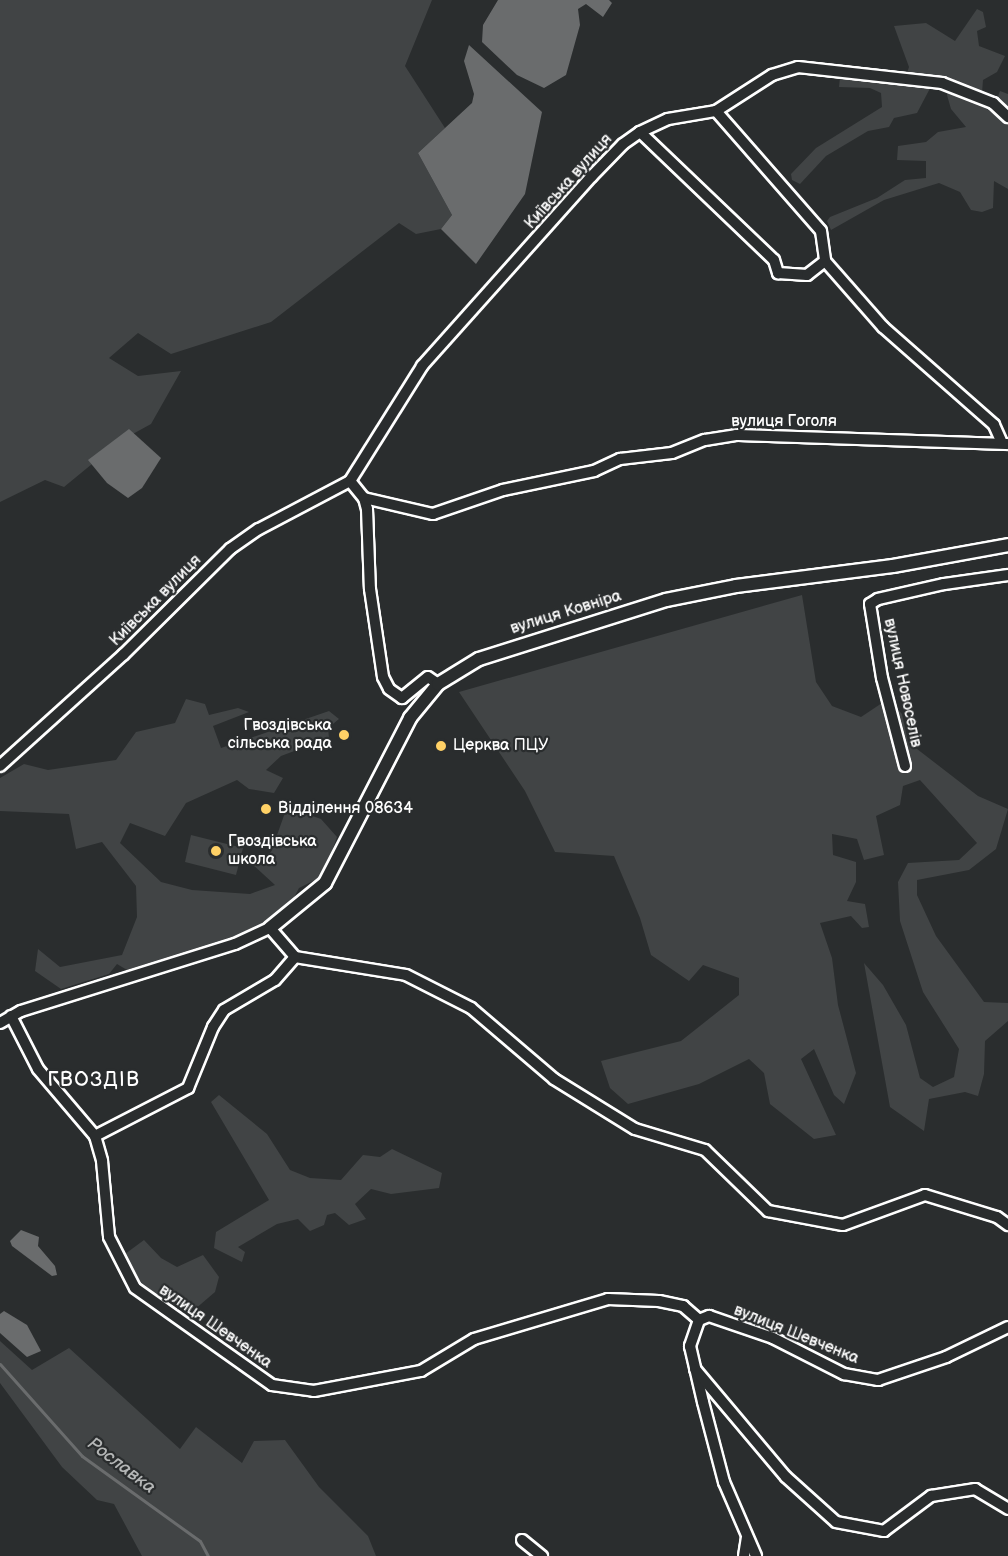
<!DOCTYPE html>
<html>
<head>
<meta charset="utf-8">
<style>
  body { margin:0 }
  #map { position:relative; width:1008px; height:1556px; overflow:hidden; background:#2a2d2e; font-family:"Balsamiq Sans",sans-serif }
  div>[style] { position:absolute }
  .green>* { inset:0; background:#414445 }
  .water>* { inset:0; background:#6a6c6d }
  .stream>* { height:3px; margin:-1.5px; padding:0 1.5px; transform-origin:1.5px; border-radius:1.5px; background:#6a6c6d }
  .roads { filter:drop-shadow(2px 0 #fff) drop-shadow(-2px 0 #fff) drop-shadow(0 2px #fff) drop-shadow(0 -2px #fff) }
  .minor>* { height:10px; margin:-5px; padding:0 5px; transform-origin:5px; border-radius:5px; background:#2a2d2e }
  .tertiary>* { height:12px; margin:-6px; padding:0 6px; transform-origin:6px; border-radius:6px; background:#2a2d2e }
  .dots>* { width:16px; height:16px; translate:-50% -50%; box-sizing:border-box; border:3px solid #2a2d2e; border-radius:50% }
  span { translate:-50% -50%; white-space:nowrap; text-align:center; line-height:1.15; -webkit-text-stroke:4.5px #2a2d2e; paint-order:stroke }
  .street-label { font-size:16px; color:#fff }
  .poi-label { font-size:16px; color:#fff }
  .right { translate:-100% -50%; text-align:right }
  .left { translate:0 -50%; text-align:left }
  .water-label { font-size:18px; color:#b4b6b6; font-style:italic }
  .quarter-label { font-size:20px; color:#fff; letter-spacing:1.5px }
</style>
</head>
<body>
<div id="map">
  <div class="green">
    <i style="clip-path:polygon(0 0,432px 0,405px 66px,445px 128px,418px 153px,452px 215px,441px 229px,416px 234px,399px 223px,271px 322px,171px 354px,138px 333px,109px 358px,138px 376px,181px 371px,151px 424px,120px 441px,64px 487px,45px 480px,0 502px)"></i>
    <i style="clip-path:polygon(977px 9px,983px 12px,986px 27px,977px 31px,979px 46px,1005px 56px,997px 72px,983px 80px,981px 106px,992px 112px,1000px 91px,1008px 94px,1008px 189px,994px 181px,993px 208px,982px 212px,971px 210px,960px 192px,939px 183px,884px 200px,831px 230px,827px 221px,830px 217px,877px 198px,905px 180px,926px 178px,926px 161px,897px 160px,898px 146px,926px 142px,938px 132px,966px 127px,951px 109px,947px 95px,950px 78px,936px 77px,917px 113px,894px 118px,889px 127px,868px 131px,826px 156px,800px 184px,792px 180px,791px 174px,816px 148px,882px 107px,881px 93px,870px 88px,839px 87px,840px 77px,904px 82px,909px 67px,894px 26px,926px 23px,955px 41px)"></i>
    <i style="clip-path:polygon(802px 595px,816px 682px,832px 706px,861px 717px,888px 699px,902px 714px,908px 742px,978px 796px,1008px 809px,996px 849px,969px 870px,917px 880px,917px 895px,936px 936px,984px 1002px,1008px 1003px,1008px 1021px,985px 1041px,984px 1074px,978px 1096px,965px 1092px,929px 1099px,924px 1131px,890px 1107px,864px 963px,883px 985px,906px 1025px,920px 1078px,933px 1087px,954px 1077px,959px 1049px,923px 992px,900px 921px,898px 882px,908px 863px,959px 860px,977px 843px,920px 780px,903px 786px,900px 805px,876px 816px,884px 855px,864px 860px,857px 839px,832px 834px,833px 855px,856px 862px,856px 882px,847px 901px,865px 904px,869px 927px,862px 928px,851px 916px,820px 923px,832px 958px,838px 1005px,856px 1073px,844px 1104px,834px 1095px,814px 1049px,801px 1059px,836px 1135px,814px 1139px,770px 1104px,764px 1073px,749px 1059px,699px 1084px,628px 1104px,610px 1088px,601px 1061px,681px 1041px,739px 995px,739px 978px,703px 965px,689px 981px,651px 955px,640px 918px,614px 856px,555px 852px,525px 791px,459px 692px)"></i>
    <i style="clip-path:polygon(186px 699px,205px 704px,209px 715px,238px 708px,249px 712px,213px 726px,221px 748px,329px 711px,339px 719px,328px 728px,329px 738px,281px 756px,266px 770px,283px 778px,274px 793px,249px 789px,237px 780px,186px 803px,165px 836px,130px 823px,120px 843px,161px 882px,192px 890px,250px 894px,275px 885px,252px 864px,271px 852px,287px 807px,321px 819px,337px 837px,323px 876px,299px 888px,289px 907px,265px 926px,232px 940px,127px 970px,117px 964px,109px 974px,61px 989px,35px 971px,38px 949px,60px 967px,122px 955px,137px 917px,136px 886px,102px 842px,76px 849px,69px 814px,0 811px,0 778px,24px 764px,48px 770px,116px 760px,136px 732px,175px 723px)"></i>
    <i style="clip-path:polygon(191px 835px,243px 848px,236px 875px,185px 862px)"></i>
    <i style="clip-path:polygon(219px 1095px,267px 1134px,290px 1170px,310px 1178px,341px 1180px,363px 1155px,380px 1157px,392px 1149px,442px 1173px,439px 1188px,391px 1194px,371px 1189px,355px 1204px,366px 1219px,349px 1225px,335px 1213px,327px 1215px,324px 1225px,310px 1231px,298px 1219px,277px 1224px,238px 1247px,245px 1252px,242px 1262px,214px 1248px,216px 1232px,269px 1200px,211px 1102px)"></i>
    <i style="clip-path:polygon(144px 1240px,161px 1258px,177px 1267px,203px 1255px,219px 1277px,215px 1292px,194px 1310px,149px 1293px,121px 1257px)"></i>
    <i style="clip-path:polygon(0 1341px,32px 1370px,69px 1348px,180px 1449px,196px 1427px,242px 1463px,254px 1441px,285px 1440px,319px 1487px,368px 1536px,376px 1556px,142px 1556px,114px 1504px,97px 1500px,62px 1467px,0 1383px)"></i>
  </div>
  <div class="water">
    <i style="clip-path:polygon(498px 0,609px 0,612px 3px,603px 17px,586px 4px,578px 9px,580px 25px,566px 75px,544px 88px,517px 75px,482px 42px,483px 25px)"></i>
    <i style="clip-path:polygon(469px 45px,542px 112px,525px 194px,476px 264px,441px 229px,452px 215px,418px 153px,472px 103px,474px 94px,464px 61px)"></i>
    <i style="clip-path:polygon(129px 429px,161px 458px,142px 488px,128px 498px,107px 483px,88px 460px)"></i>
    <i style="clip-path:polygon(21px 1230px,39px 1237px,38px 1246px,55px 1266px,57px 1275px,52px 1276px,12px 1246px,10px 1241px)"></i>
    <i style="clip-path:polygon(4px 1311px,27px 1325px,41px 1351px,27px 1357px,0 1333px,0 1314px)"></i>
  </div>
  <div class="stream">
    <i style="left:0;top:1364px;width:123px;rotate:48.3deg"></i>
    <i style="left:82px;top:1456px;width:145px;rotate:35.8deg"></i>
    <i style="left:200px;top:1541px;width:17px;rotate:62deg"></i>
  </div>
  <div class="roads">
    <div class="minor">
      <i style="left:716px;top:111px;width:159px;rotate:48.8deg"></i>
      <i style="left:821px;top:231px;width:30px;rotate:82deg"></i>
      <i style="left:640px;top:132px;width:185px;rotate:43.7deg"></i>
      <i style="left:774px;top:260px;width:14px;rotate:73deg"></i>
      <i style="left:778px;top:273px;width:29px;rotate:4deg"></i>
      <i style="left:807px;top:275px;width:23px;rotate:-38deg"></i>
      <i style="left:825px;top:261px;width:88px;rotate:48.7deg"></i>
      <i style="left:883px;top:327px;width:148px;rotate:41.4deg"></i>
      <i style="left:994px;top:425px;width:17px;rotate:66deg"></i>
      <i style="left:350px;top:481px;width:22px;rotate:51deg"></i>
      <i style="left:364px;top:498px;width:11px;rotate:75deg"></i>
      <i style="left:367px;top:509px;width:80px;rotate:87.9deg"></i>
      <i style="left:370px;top:589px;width:89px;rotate:81.6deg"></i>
      <i style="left:383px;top:677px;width:13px;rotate:63deg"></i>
      <i style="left:389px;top:689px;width:16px;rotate:35deg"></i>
      <i style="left:402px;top:698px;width:33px;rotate:-39deg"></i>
      <i style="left:428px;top:677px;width:12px;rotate:35deg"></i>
      <i style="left:364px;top:498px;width:71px;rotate:13.1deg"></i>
      <i style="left:433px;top:514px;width:74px;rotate:-18.9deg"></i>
      <i style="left:503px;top:490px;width:93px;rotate:-11.8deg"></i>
      <i style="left:594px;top:471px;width:29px;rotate:-25deg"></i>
      <i style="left:620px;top:459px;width:52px;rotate:-6.6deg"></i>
      <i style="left:672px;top:453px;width:35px;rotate:-22deg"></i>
      <i style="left:705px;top:440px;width:31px;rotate:-9deg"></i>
      <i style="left:736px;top:435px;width:272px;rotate:1.9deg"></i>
      <i style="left:0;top:766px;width:166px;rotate:-42.1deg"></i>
      <i style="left:123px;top:655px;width:151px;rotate:-44.7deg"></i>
      <i style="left:230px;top:549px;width:35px;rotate:-35deg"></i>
      <i style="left:259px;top:529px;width:103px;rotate:-27.8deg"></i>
      <i style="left:350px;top:481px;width:136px;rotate:-57.9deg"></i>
      <i style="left:422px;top:366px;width:254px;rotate:-48.2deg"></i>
      <i style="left:591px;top:177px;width:46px;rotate:-45.9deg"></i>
      <i style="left:623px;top:144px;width:21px;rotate:-35deg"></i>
      <i style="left:640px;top:132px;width:31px;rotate:-25deg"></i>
      <i style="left:668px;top:119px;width:49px;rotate:-9.5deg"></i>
      <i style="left:716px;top:111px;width:67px;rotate:-32.7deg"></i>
      <i style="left:772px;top:75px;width:27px;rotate:-17deg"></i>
      <i style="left:798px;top:67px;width:145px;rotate:6.3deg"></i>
      <i style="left:942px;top:83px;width:55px;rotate:21.4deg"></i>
      <i style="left:993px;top:103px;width:21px;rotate:43deg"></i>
      <i style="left:905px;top:766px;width:91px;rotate:-104.6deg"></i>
      <i style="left:882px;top:678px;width:75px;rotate:-99.2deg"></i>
      <i style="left:870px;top:604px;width:9px;rotate:-32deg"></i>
      <i style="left:878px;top:599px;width:68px;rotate:-12.8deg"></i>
      <i style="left:944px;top:584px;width:65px;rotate:-8deg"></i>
      <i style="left:11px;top:1016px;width:59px;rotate:63deg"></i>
      <i style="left:38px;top:1069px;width:88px;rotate:49.6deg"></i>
      <i style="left:95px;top:1136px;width:26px;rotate:74deg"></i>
      <i style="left:102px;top:1161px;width:76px;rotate:84.7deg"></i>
      <i style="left:109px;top:1237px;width:57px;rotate:63deg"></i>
      <i style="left:135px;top:1288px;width:168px;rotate:35.3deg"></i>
      <i style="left:272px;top:1385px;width:42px;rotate:8.1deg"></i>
      <i style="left:314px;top:1391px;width:109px;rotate:-10.6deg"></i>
      <i style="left:421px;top:1371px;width:62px;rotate:-31.1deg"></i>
      <i style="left:474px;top:1339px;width:140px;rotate:-16.6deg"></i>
      <i style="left:608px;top:1299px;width:51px;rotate:2.2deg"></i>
      <i style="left:659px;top:1301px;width:25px;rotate:12deg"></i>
      <i style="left:683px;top:1306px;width:21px;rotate:41deg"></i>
      <i style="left:699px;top:1320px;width:11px;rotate:-22deg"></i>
      <i style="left:709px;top:1316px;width:68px;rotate:19deg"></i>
      <i style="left:773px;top:1338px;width:80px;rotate:26.9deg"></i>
      <i style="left:844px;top:1374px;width:35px;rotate:10deg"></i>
      <i style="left:878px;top:1380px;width:72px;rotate:-18.7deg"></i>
      <i style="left:946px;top:1357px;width:69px;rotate:-25.8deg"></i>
      <i style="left:0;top:1023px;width:24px;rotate:-30deg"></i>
      <i style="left:21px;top:1011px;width:224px;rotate:-17.4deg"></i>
      <i style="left:235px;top:944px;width:38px;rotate:-25deg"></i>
      <i style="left:270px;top:928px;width:38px;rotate:49deg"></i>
      <i style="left:295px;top:957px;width:112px;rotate:9.2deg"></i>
      <i style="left:406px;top:975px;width:73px;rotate:26.9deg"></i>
      <i style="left:471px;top:1008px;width:109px;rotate:40.5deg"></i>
      <i style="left:554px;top:1079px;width:95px;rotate:31.7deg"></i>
      <i style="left:635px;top:1129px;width:73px;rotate:16.7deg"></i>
      <i style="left:705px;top:1150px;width:88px;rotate:44.1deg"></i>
      <i style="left:768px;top:1211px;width:76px;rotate:10.6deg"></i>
      <i style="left:843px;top:1225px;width:87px;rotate:-20.1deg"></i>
      <i style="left:925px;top:1195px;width:75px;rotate:17deg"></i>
      <i style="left:997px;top:1217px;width:14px;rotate:36deg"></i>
      <i style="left:95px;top:1136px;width:105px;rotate:-27.3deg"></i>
      <i style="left:188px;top:1088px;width:66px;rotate:-67.7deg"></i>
      <i style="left:213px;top:1027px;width:20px;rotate:-57deg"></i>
      <i style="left:224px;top:1010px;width:59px;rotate:-30.5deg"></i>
      <i style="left:275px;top:980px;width:30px;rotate:-49deg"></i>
      <i style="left:699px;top:1320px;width:28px;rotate:109deg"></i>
      <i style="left:690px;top:1346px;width:57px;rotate:76.9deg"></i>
      <i style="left:703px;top:1402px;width:83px;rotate:75.3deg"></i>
      <i style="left:724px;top:1482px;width:81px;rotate:66.6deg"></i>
      <i style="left:695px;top:1369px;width:141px;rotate:49.9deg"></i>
      <i style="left:786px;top:1477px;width:67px;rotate:42deg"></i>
      <i style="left:836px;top:1522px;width:49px;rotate:10.6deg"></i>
      <i style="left:884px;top:1531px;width:59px;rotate:-36.7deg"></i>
      <i style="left:931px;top:1496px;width:45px;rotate:-9deg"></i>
      <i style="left:975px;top:1489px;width:39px;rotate:31deg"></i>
      <i style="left:522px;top:1540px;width:26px;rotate:39deg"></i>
      <i style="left:744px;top:1556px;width:18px;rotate:-81deg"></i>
    </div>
    <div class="tertiary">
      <i style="left:270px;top:928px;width:71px;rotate:-39.3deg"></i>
      <i style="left:325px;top:883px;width:186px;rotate:-62.7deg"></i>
      <i style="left:410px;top:718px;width:44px;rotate:-50.5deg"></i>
      <i style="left:438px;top:684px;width:48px;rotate:-31.4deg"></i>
      <i style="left:479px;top:659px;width:196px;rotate:-17.5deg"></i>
      <i style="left:666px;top:600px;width:71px;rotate:-11.3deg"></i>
      <i style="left:736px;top:586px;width:158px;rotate:-7.3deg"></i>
      <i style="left:893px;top:566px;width:117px;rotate:-10.3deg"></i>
    </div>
  </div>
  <div class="dots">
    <i style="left:344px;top:735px;background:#ffd166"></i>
    <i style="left:441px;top:746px;background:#ffd166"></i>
    <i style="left:266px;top:809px;background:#ffd166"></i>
    <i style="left:216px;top:851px;background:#ffd166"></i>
  </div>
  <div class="street-label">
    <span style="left:569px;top:182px;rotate:-48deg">Київська вулиця</span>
    <span style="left:784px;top:422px">вулиця Гоголя</span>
    <span style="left:156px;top:601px;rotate:-45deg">Київська вулиця</span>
    <span style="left:566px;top:613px;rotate:-17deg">вулиця Ковніра</span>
    <span style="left:902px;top:683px;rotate:78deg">вулиця Новоселів</span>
    <span style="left:215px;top:1327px;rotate:35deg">вулиця Шевченка</span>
    <span style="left:796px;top:1335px;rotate:22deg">вулиця Шевченка</span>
  </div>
  <div class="poi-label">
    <span class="right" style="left:332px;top:735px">Гвоздівська<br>сільська рада</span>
    <span class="left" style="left:453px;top:746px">Церква ПЦУ</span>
    <span class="left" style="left:278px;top:809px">Відділення 08634</span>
    <span class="left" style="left:228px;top:851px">Гвоздівська<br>школа</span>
  </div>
  <div class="water-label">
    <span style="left:121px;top:1466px;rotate:37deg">Рославка</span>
  </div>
  <div class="quarter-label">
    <span style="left:94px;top:1080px">ГВОЗДІВ</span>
  </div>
</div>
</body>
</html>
